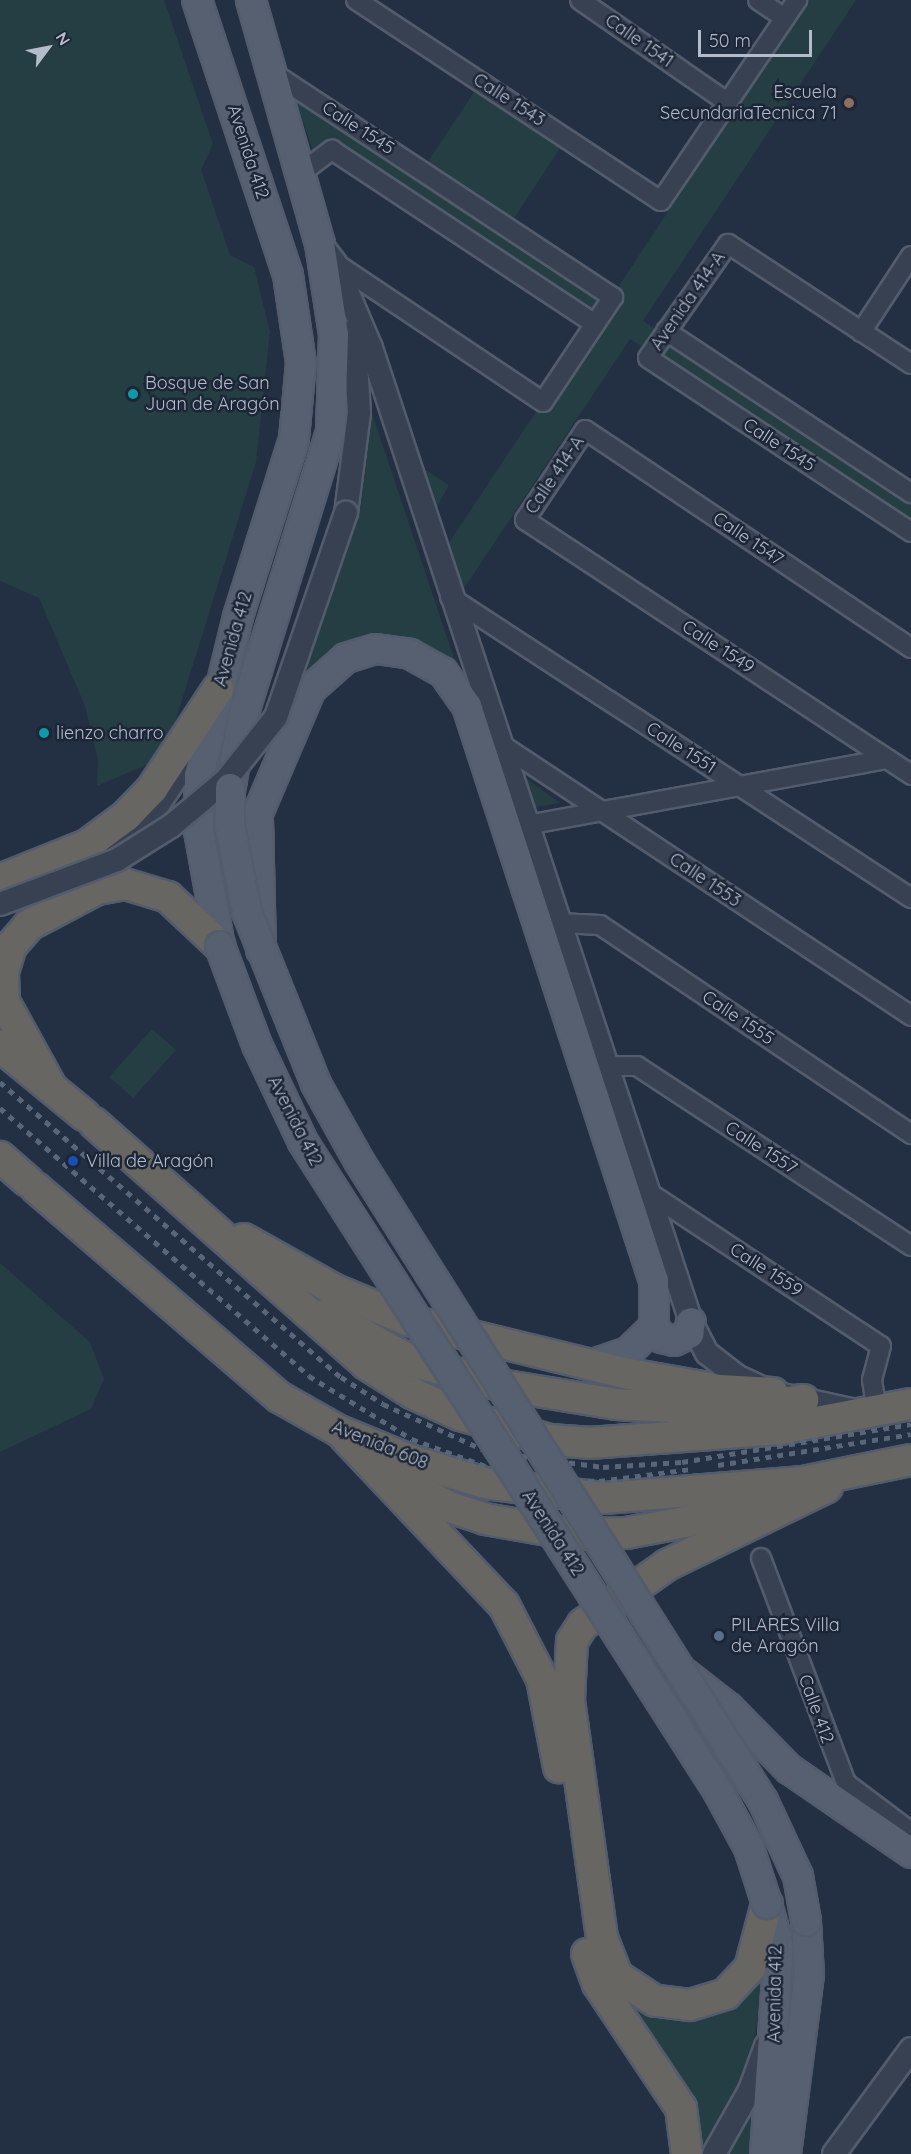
<!DOCTYPE html>
<html>
<head>
<meta charset="utf-8">
<style>
  body { margin:0 }
  #map { position:relative; width:911px; height:2154px; overflow:hidden; background:#232f42; font-family:Quicksand,sans-serif }
  div>[style] { position:absolute }
  .green>* { inset:0; background:#253e43 }
  .roads { filter:drop-shadow(2px 0 #535c6c) drop-shadow(-2px 0 #535c6c) drop-shadow(0 2px #535c6c) drop-shadow(0 -2px #535c6c) }
  .minor>* { height:18px; margin:-9px; padding:0 9px; transform-origin:9px; border-radius:9px; background:#384151 }
  .tertiary>* { height:22px; margin:-11px; padding:0 11px; transform-origin:11px; border-radius:11px; background:#384151 }
  .primary>* { height:28px; margin:-14px; padding:0 14px; transform-origin:14px; border-radius:14px; background:#566071 }
  .trunk>* { height:30px; margin:-15px; padding:0 15px; transform-origin:15px; border-radius:15px; background:#676662 }
  .rail>* { height:4.5px; margin-top:-2.25px; transform-origin:0; background:repeating-linear-gradient(90deg,#596579 0 6px,transparent 0 12px) }
  .bridges { filter:drop-shadow(2px 0 #535c6c) drop-shadow(-2px 0 #535c6c) drop-shadow(0 2px #535c6c) drop-shadow(0 -2px #535c6c) }
  .tertiary-bridge>* { height:22px; margin:-11px; padding:0 11px; transform-origin:11px; border-radius:11px; background:#384151 }
  .primary-bridge>* { height:28px; margin:-14px; padding:0 14px; transform-origin:14px; border-radius:14px; background:#566071 }
  .dots>* { width:16px; height:16px; translate:-50% -50%; box-sizing:border-box; border:3px solid #1c2636; border-radius:50% }
  span { translate:-50% -50%; white-space:nowrap; text-align:center; line-height:1.15; -webkit-text-stroke:5px #1c2636; paint-order:stroke }
  .street-label { font-size:18px; color:#b4bccc }
  .poi-label { font-size:18px; color:#b4bccc }
  .right { translate:-100% -50%; text-align:right }
  .left { translate:0 -50%; text-align:left }
  .north { position:absolute; left:18px; top:18px; width:60px; height:60px; -webkit-text-stroke:4px #1c2636; paint-order:stroke; rotate:58deg; font-size:16px; font-weight:700; line-height:24px; text-align:center; color:#b4bccc }
  .north::after { content:''; display:block; margin:auto; width:21px; height:27px; background:#b4bccc; clip-path:polygon(50% 0,100% 100%,50% 72%,0 100%) }
  .scale { position:absolute; left:698px; top:30px; width:114px; height:27px; box-sizing:border-box; border:3px solid #b4bccc; border-top:0; padding-left:8px; font-size:18px; line-height:21px; white-space:nowrap; color:#b4bccc; -webkit-text-stroke:4px #1c2636; paint-order:stroke }
</style>
</head>
<body>
<div id="map">
  <div class="green">
    <i style="clip-path:polygon(0 0,164px 0,213px 144px,201px 170px,230px 255px,254px 267px,270px 332px,256px 462px,172px 732px,155px 761px,97px 786px,98px 760px,85px 706px,39px 598px,0 581px)"></i>
    <i style="clip-path:polygon(807px 0,856px 0,643px 321px,911px 499px,911px 525px,630px 339px,463px 590px,455px 585px,445px 549px,598px 318px,335px 143px,313px 151px,293px 91px,611px 298px)"></i>
    <i style="clip-path:polygon(474px 92px,560px 148px,513px 220px,427px 163px)"></i>
    <i style="clip-path:polygon(366px 395px,461px 679px,406px 648px,302px 681px,353px 516px)"></i>
    <i style="clip-path:polygon(418px 465px,449px 485px,434px 512px)"></i>
    <i style="clip-path:polygon(519px 773px,560px 803px,531px 808px)"></i>
    <i style="clip-path:polygon(152px 1029px,176px 1050px,133px 1098px,109px 1077px)"></i>
    <i style="clip-path:polygon(0 1263px,90px 1342px,104px 1379px,91px 1409px,0 1452px)"></i>
    <i style="clip-path:polygon(760px 1970px,762px 2002px,743px 2088px,706px 2154px,696px 2154px,617px 1998px,623px 1990px,672px 2017px,715px 2014px,743px 1996px)"></i>
    <i style="clip-path:polygon(762px 2077px,752px 2154px,723px 2154px)"></i>
  </div>
  <div class="roads">
    <div class="minor">
      <i style="left:356px;top:0;width:365px;rotate:33.4deg"></i>
      <i style="left:661px;top:201px;width:243px;rotate:-55.9deg"></i>
      <i style="left:580px;top:0;width:180px;rotate:34.8deg"></i>
      <i style="left:758px;top:0;width:32px;rotate:34deg"></i>
      <i style="left:276px;top:75px;width:404px;rotate:33.4deg"></i>
      <i style="left:613px;top:297px;width:126px;rotate:123.7deg"></i>
      <i style="left:543px;top:402px;width:250px;rotate:-146.2deg"></i>
      <i style="left:301px;top:173px;width:39px;rotate:-37deg"></i>
      <i style="left:332px;top:150px;width:315px;rotate:33.5deg"></i>
      <i style="left:666px;top:331px;width:294px;rotate:33.5deg"></i>
      <i style="left:861px;top:332px;width:91px;rotate:-56.7deg"></i>
      <i style="left:911px;top:364px;width:219px;rotate:-146.7deg"></i>
      <i style="left:728px;top:244px;width:139px;rotate:125.1deg"></i>
      <i style="left:648px;top:358px;width:315px;rotate:33.5deg"></i>
      <i style="left:450px;top:597px;width:551px;rotate:33.14deg"></i>
      <i style="left:911px;top:648px;width:392px;rotate:-146.2deg"></i>
      <i style="left:585px;top:430px;width:108px;rotate:123.7deg"></i>
      <i style="left:525px;top:520px;width:463px;rotate:33.4deg"></i>
      <i style="left:499px;top:743px;width:494px;rotate:33.5deg"></i>
      <i style="left:527px;top:825px;width:366px;rotate:-10.4deg"></i>
      <i style="left:559px;top:923px;width:41px;rotate:2.8deg"></i>
      <i style="left:600px;top:925px;width:375px;rotate:33.9deg"></i>
      <i style="left:607px;top:1066px;width:30px"></i>
      <i style="left:637px;top:1066px;width:328px;rotate:33.3deg"></i>
      <i style="left:648px;top:1192px;width:279px;rotate:33.5deg"></i>
      <i style="left:881px;top:1346px;width:35px;rotate:105deg"></i>
      <i style="left:872px;top:1380px;width:31px;rotate:81deg"></i>
      <i style="left:761px;top:1558px;width:241px;rotate:69.3deg"></i>
      <i style="left:846px;top:1783px;width:81px;rotate:37deg"></i>
    </div>
    <div class="tertiary">
      <i style="left:323px;top:247px;width:20px;rotate:53deg"></i>
      <i style="left:335px;top:263px;width:92px;rotate:67deg"></i>
      <i style="left:371px;top:348px;width:1025px;rotate:71.81deg"></i>
      <i style="left:691px;top:1322px;width:35px;rotate:63deg"></i>
      <i style="left:707px;top:1353px;width:37px;rotate:38deg"></i>
      <i style="left:736px;top:1376px;width:41px;rotate:24.7deg"></i>
      <i style="left:773px;top:1393px;width:85px;rotate:12.2deg"></i>
      <i style="left:346px;top:513px;width:101px;rotate:-82.6deg"></i>
      <i style="left:359px;top:413px;width:83px;rotate:-93.4deg"></i>
      <i style="left:111px;top:846px;width:59px;rotate:-40.2deg"></i>
      <i style="left:156px;top:808px;width:82px;rotate:-56.5deg"></i>
      <i style="left:714px;top:2154px;width:73px;rotate:-60.6deg"></i>
      <i style="left:750px;top:2090px;width:47px;rotate:-70deg"></i>
      <i style="left:834px;top:2154px;width:130px;rotate:-53.7deg"></i>
    </div>
    <div class="primary">
      <i style="left:197px;top:0;width:290px;rotate:71.7deg"></i>
      <i style="left:288px;top:275px;width:89px;rotate:81.6deg"></i>
      <i style="left:301px;top:363px;width:76px;rotate:95.3deg"></i>
      <i style="left:294px;top:439px;width:187px;rotate:107.5deg"></i>
      <i style="left:238px;top:617px;width:164px;rotate:103.8deg"></i>
      <i style="left:199px;top:776px;width:55px;rotate:90deg"></i>
      <i style="left:199px;top:831px;width:117px;rotate:79.7deg"></i>
      <i style="left:231px;top:786px;width:68px;rotate:-80.7deg"></i>
      <i style="left:242px;top:719px;width:301px;rotate:-72.8deg"></i>
      <i style="left:331px;top:431px;width:96px;rotate:-88.2deg"></i>
      <i style="left:334px;top:335px;width:92px;rotate:-98.7deg"></i>
      <i style="left:320px;top:244px;width:254px;rotate:-105.8deg"></i>
      <i style="left:261px;top:950px;width:137px;rotate:-91.3deg"></i>
      <i style="left:258px;top:813px;width:135px;rotate:-66.9deg"></i>
      <i style="left:311px;top:689px;width:47px;rotate:-41.5deg"></i>
      <i style="left:346px;top:658px;width:31px;rotate:-17deg"></i>
      <i style="left:376px;top:649px;width:34px;rotate:8deg"></i>
      <i style="left:410px;top:654px;width:38px;rotate:29deg"></i>
      <i style="left:443px;top:672px;width:42px;rotate:54.8deg"></i>
      <i style="left:467px;top:706px;width:605px;rotate:71.98deg"></i>
      <i style="left:654px;top:1281px;width:46px;rotate:90deg"></i>
      <i style="left:654px;top:1327px;width:36px;rotate:136deg"></i>
      <i style="left:628px;top:1352px;width:37px;rotate:161deg"></i>
      <i style="left:654px;top:1327px;width:14px;rotate:54deg"></i>
      <i style="left:662px;top:1338px;width:12px;rotate:14deg"></i>
      <i style="left:674px;top:1341px;width:17px;rotate:-25deg"></i>
      <i style="left:689px;top:1334px;width:12px;rotate:-81deg"></i>
      <i style="left:684px;top:1673px;width:57px;rotate:37.9deg"></i>
      <i style="left:729px;top:1708px;width:86px;rotate:45.5deg"></i>
      <i style="left:789px;top:1769px;width:148px;rotate:34.5deg"></i>
      <i style="left:765px;top:2154px;width:207px;rotate:-86.1deg"></i>
      <i style="left:779px;top:1947px;width:45px;rotate:-105.6deg"></i>
      <i style="left:786px;top:2154px;width:180px;rotate:-82.7deg"></i>
      <i style="left:809px;top:1975px;width:54px;rotate:-93.2deg"></i>
    </div>
    <div class="trunk">
      <i style="left:0;top:880px;width:94px;rotate:-21.9deg"></i>
      <i style="left:87px;top:845px;width:49px;rotate:-36.6deg"></i>
      <i style="left:126px;top:816px;width:37px;rotate:-46deg"></i>
      <i style="left:152px;top:789px;width:120px;rotate:-56.6deg"></i>
      <i style="left:0;top:1046px;width:109px;rotate:39.4deg"></i>
      <i style="left:51px;top:1087px;width:97px;rotate:-118.9deg"></i>
      <i style="left:4px;top:1002px;width:30px;rotate:-92deg"></i>
      <i style="left:3px;top:972px;width:27px;rotate:-73deg"></i>
      <i style="left:11px;top:946px;width:28px;rotate:-49deg"></i>
      <i style="left:29px;top:925px;width:77px;rotate:-27.9deg"></i>
      <i style="left:97px;top:889px;width:28px;rotate:-10deg"></i>
      <i style="left:125px;top:884px;width:45px;rotate:16.8deg"></i>
      <i style="left:168px;top:897px;width:71px;rotate:43.3deg"></i>
      <i style="left:94px;top:1123px;width:363px;rotate:41.5deg"></i>
      <i style="left:366px;top:1364px;width:54px;rotate:32.2deg"></i>
      <i style="left:412px;top:1393px;width:53px;rotate:24.6deg"></i>
      <i style="left:460px;top:1415px;width:93px;rotate:15.5deg"></i>
      <i style="left:550px;top:1440px;width:39px;rotate:4deg"></i>
      <i style="left:589px;top:1443px;width:192px;rotate:-4.2deg"></i>
      <i style="left:780px;top:1429px;width:133px;rotate:-10.8deg"></i>
      <i style="left:0;top:1157px;width:37px;rotate:41deg"></i>
      <i style="left:36px;top:1188px;width:321px;rotate:40.7deg"></i>
      <i style="left:279px;top:1397px;width:69px;rotate:29.5deg"></i>
      <i style="left:339px;top:1431px;width:77px;rotate:22.2deg"></i>
      <i style="left:410px;top:1460px;width:78px;rotate:17deg"></i>
      <i style="left:485px;top:1483px;width:120px;rotate:7.2deg"></i>
      <i style="left:604px;top:1498px;width:200px;rotate:-4.6deg"></i>
      <i style="left:803px;top:1482px;width:110px;rotate:-11.5deg"></i>
      <i style="left:244px;top:1239px;width:102px;rotate:29.3deg"></i>
      <i style="left:333px;top:1289px;width:80px;rotate:22.7deg"></i>
      <i style="left:407px;top:1320px;width:228px;rotate:13.7deg"></i>
      <i style="left:629px;top:1374px;width:92px;rotate:10deg"></i>
      <i style="left:720px;top:1390px;width:53px;rotate:3.2deg"></i>
      <i style="left:326px;top:1314px;width:97px;rotate:28.9deg"></i>
      <i style="left:411px;top:1361px;width:92px;rotate:15.1deg"></i>
      <i style="left:500px;top:1385px;width:118px;rotate:9.3deg"></i>
      <i style="left:616px;top:1404px;width:109px;rotate:3.2deg"></i>
      <i style="left:725px;top:1410px;width:79px;rotate:-7.3deg"></i>
      <i style="left:345px;top:1437px;width:231px;rotate:46.6deg"></i>
      <i style="left:504px;top:1605px;width:83px;rotate:62.8deg"></i>
      <i style="left:542px;top:1679px;width:90px;rotate:79.1deg"></i>
      <i style="left:395px;top:1477px;width:62px;rotate:29.1deg"></i>
      <i style="left:449px;top:1507px;width:38px;rotate:18deg"></i>
      <i style="left:485px;top:1519px;width:87px;rotate:9.9deg"></i>
      <i style="left:571px;top:1534px;width:55px;rotate:-1deg"></i>
      <i style="left:626px;top:1533px;width:60px;rotate:-10.6deg"></i>
      <i style="left:685px;top:1522px;width:72px;rotate:-19.4deg"></i>
      <i style="left:767px;top:1904px;width:66px;rotate:104.9deg"></i>
      <i style="left:750px;top:1968px;width:35px;rotate:133deg"></i>
      <i style="left:726px;top:1994px;width:38px;rotate:163deg"></i>
      <i style="left:690px;top:2005px;width:35px;rotate:-173deg"></i>
      <i style="left:655px;top:2001px;width:45px;rotate:-146.7deg"></i>
      <i style="left:617px;top:1976px;width:41px;rotate:-111.5deg"></i>
      <i style="left:602px;top:1938px;width:240px;rotate:-97.9deg"></i>
      <i style="left:569px;top:1700px;width:59px;rotate:-87.1deg"></i>
      <i style="left:572px;top:1641px;width:20px;rotate:-57deg"></i>
      <i style="left:583px;top:1624px;width:103px;rotate:-35.1deg"></i>
      <i style="left:667px;top:1565px;width:178px;rotate:-26deg"></i>
      <i style="left:587px;top:1954px;width:32px;rotate:70deg"></i>
      <i style="left:598px;top:1984px;width:149px;rotate:56.2deg"></i>
      <i style="left:681px;top:2108px;width:46px;rotate:82.6deg"></i>
    </div>
  </div>
  <div class="rail">
    <i style="left:0;top:1082px;width:451px;rotate:40.9deg"></i>
    <i style="left:341px;top:1377px;width:50px;rotate:32.7deg"></i>
    <i style="left:383px;top:1404px;width:113px;rotate:24.5deg"></i>
    <i style="left:486px;top:1451px;width:118px;rotate:7.8deg"></i>
    <i style="left:603px;top:1467px;width:79px;rotate:-3.6deg"></i>
    <i style="left:682px;top:1462px;width:232px;rotate:-9.4deg"></i>
    <i style="left:0;top:1108px;width:409px;rotate:40.9deg"></i>
    <i style="left:309px;top:1376px;width:121px;rotate:31.5deg"></i>
    <i style="left:412px;top:1439px;width:99px;rotate:20.1deg"></i>
    <i style="left:505px;top:1473px;width:47px;rotate:7.3deg"></i>
    <i style="left:552px;top:1479px;width:47px;rotate:2.4deg"></i>
    <i style="left:599px;top:1481px;width:94px;rotate:-7.4deg"></i>
    <i style="left:718px;top:1465px;width:195px;rotate:-9.1deg"></i>
  </div>
  <div class="bridges">
    <div class="tertiary-bridge">
      <i style="left:0;top:904px;width:125px;rotate:-20.6deg"></i>
      <i style="left:117px;top:860px;width:64px;rotate:-32.2deg"></i>
      <i style="left:171px;top:826px;width:72px;rotate:-39.9deg"></i>
      <i style="left:226px;top:780px;width:80px;rotate:-51.6deg"></i>
      <i style="left:276px;top:717px;width:216px;rotate:-71.1deg"></i>
    </div>
    <div class="primary-bridge">
      <i style="left:230px;top:788px;width:38px;rotate:90deg"></i>
      <i style="left:230px;top:826px;width:88px;rotate:78.8deg"></i>
      <i style="left:247px;top:912px;width:185px;rotate:68.1deg"></i>
      <i style="left:316px;top:1084px;width:88px;rotate:60.8deg"></i>
      <i style="left:359px;top:1161px;width:757px;rotate:57.74deg"></i>
      <i style="left:763px;top:1801px;width:83px;rotate:65deg"></i>
      <i style="left:798px;top:1876px;width:46px;rotate:79.9deg"></i>
      <i style="left:220px;top:946px;width:106px;rotate:69.5deg"></i>
      <i style="left:257px;top:1045px;width:107px;rotate:64.6deg"></i>
      <i style="left:303px;top:1142px;width:770px;rotate:57.4deg"></i>
      <i style="left:718px;top:1791px;width:65px;rotate:61.5deg"></i>
      <i style="left:749px;top:1848px;width:59px;rotate:72.2deg"></i>
    </div>
  </div>
  <div class="dots">
    <i style="left:849px;top:103px;background:#8d6e63"></i>
    <i style="left:133px;top:394px;background:#0f9aa8"></i>
    <i style="left:44px;top:733px;background:#0f9aa8"></i>
    <i style="left:73px;top:1161px;background:#1a4fb4"></i>
    <i style="left:719px;top:1636px;background:#5c6f8a"></i>
  </div>
  <div class="street-label">
    <span style="left:639px;top:41px;rotate:35deg">Calle 1541</span>
    <span style="left:509px;top:100px;rotate:33deg">Calle 1543</span>
    <span style="left:358px;top:128px;rotate:33deg">Calle 1545</span>
    <span style="left:248px;top:152px;rotate:72deg">Avenida 412</span>
    <span style="left:688px;top:301px;rotate:-55deg">Avenida 414-A</span>
    <span style="left:779px;top:445px;rotate:33deg">Calle 1545</span>
    <span style="left:555px;top:475px;rotate:-56deg">Calle 414-A</span>
    <span style="left:748px;top:539px;rotate:34deg">Calle 1547</span>
    <span style="left:233px;top:639px;rotate:-74deg">Avenida 412</span>
    <span style="left:718px;top:647px;rotate:33deg">Calle 1549</span>
    <span style="left:681px;top:748px;rotate:33deg">Calle 1551</span>
    <span style="left:705px;top:880px;rotate:34deg">Calle 1553</span>
    <span style="left:738px;top:1018px;rotate:34deg">Calle 1555</span>
    <span style="left:295px;top:1121px;rotate:63deg">Avenida 412</span>
    <span style="left:761px;top:1148px;rotate:33deg">Calle 1557</span>
    <span style="left:766px;top:1270px;rotate:33deg">Calle 1559</span>
    <span style="left:380px;top:1445px;rotate:22deg">Avenida 608</span>
    <span style="left:553px;top:1533px;rotate:57deg">Avenida 412</span>
    <span style="left:816px;top:1709px;rotate:70deg">Calle 412</span>
    <span style="left:775px;top:1994px;rotate:-89deg">Avenida 412</span>
  </div>
  <div class="poi-label">
    <span class="right" style="left:837px;top:103px">Escuela<br>SecundariaTecnica 71</span>
    <span class="left" style="left:145px;top:394px">Bosque de San<br>Juan de Aragón</span>
    <span class="left" style="left:56px;top:733px">lienzo charro</span>
    <span class="left" style="left:86px;top:1161px">Villa de Aragón</span>
    <span class="left" style="left:731px;top:1636px">PILARES Villa<br>de Aragón</span>
  </div>
  <div class="north">N</div>
  <div class="scale">50 m</div>
</div>
</body>
</html>
